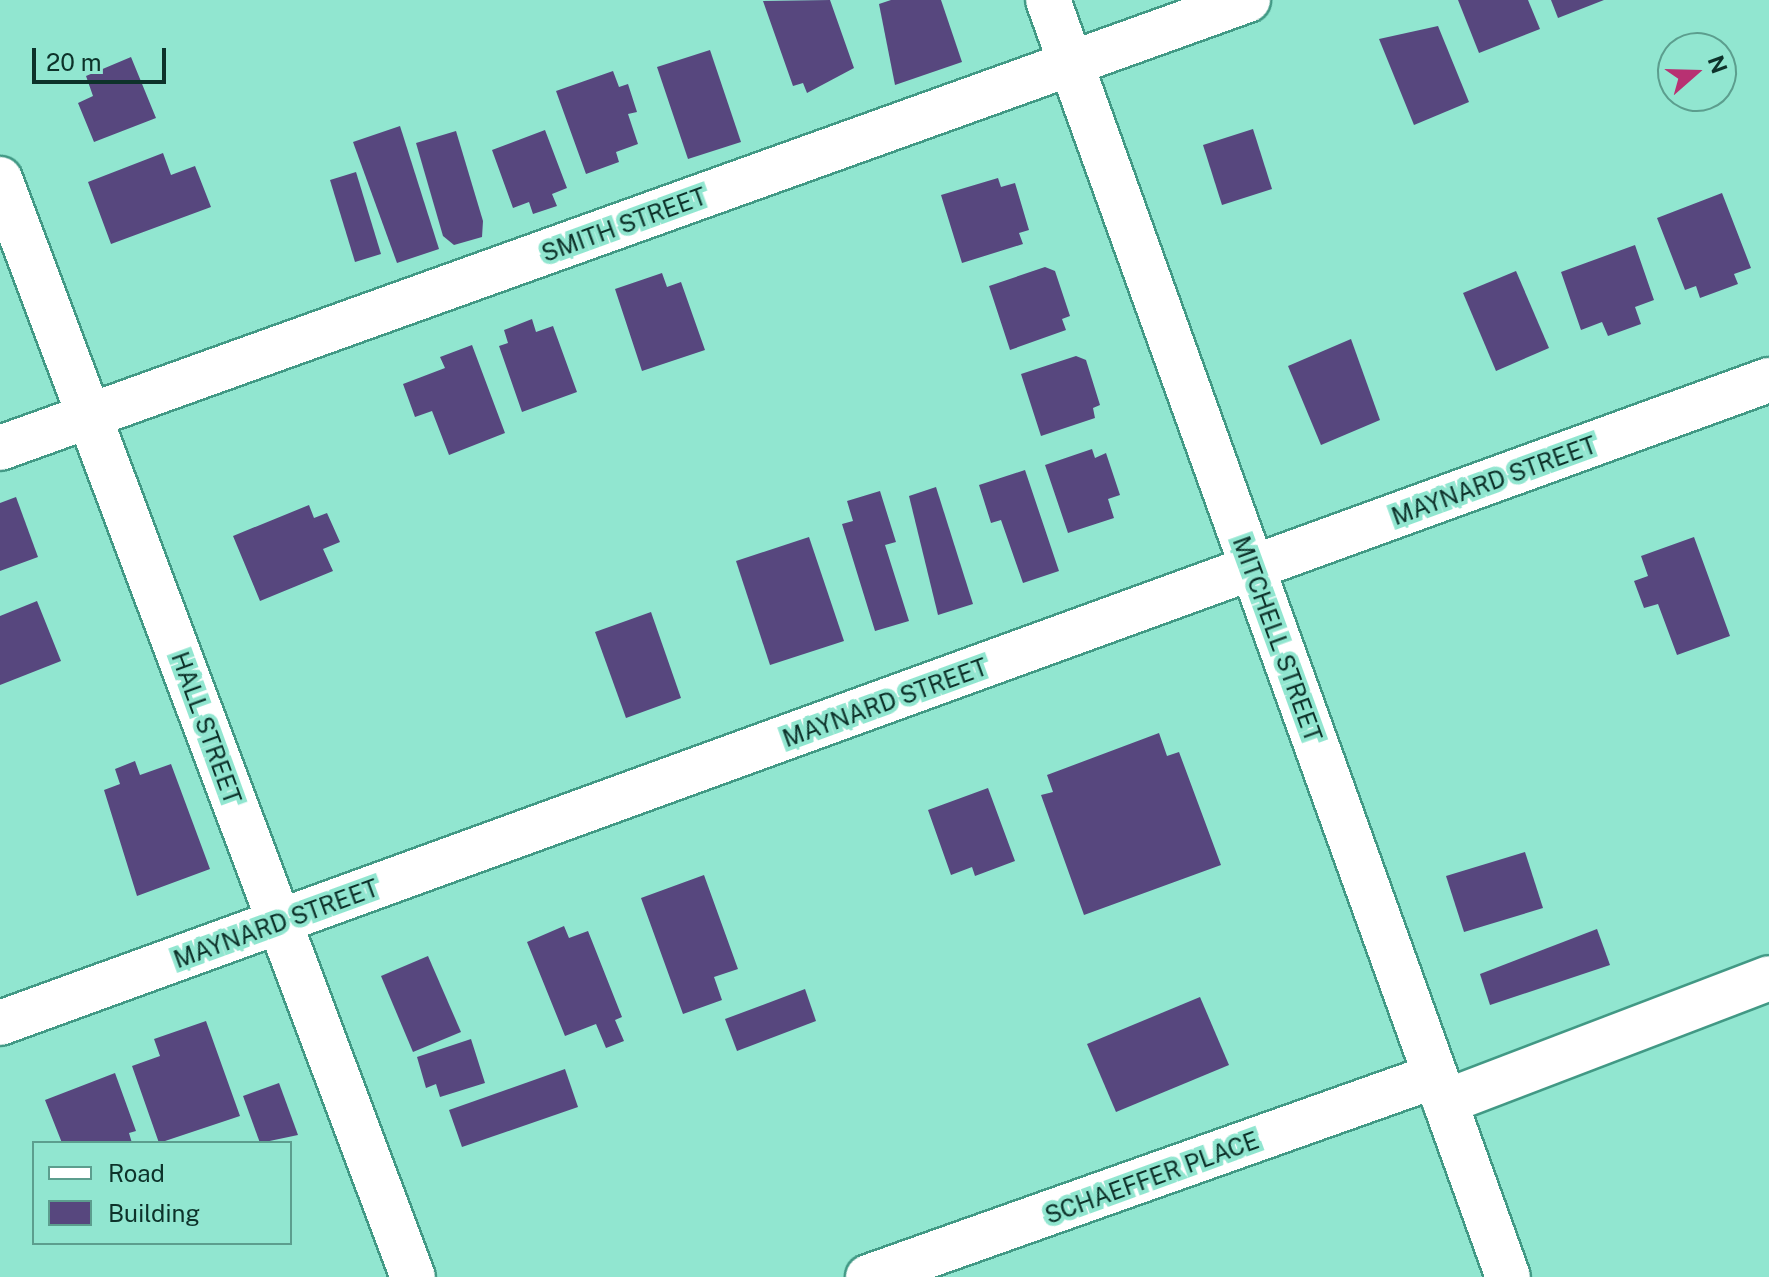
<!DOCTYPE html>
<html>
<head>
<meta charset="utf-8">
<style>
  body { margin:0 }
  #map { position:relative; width:1769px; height:1277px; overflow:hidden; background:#91e6d0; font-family:"Public Sans",sans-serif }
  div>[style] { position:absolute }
  .building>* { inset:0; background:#57477e }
  .roads { filter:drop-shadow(2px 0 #429985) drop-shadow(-2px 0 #429985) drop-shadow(0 2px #429985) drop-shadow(0 -2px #429985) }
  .minor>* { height:44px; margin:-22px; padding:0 22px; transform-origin:22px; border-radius:22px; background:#fff }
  span { translate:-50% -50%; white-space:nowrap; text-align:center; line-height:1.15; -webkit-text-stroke:8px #91e6d0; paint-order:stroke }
  .street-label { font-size:24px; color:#0d322a }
  .legend { position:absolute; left:32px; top:1141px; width:260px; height:104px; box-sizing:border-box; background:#91e6d0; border:2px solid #5c9e8e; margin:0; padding:10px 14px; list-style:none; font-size:24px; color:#0d322a }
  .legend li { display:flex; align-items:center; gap:16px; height:40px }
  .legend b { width:40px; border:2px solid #5c9e8e }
  .north { position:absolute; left:1657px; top:32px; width:80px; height:80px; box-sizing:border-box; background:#91e6d0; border:2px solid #5c9e8e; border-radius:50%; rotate:70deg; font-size:22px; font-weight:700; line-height:32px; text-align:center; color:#0d322a }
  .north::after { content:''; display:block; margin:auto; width:28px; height:36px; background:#b83172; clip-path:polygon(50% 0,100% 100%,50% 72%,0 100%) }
  .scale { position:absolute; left:32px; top:48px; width:134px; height:36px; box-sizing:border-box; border:4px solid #0d322a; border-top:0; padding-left:10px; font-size:24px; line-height:28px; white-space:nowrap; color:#0d322a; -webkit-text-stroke:6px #91e6d0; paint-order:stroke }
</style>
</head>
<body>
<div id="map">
  <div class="building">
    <i style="clip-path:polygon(830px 0,854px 68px,807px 93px,803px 83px,793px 86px,763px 1px)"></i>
    <i style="clip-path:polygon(891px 0,941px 0,962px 62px,895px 85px,879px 4px)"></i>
    <i style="clip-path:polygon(1458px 0,1528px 0,1540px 29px,1479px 53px)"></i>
    <i style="clip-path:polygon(1551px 0,1604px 0,1558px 18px)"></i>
    <i style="clip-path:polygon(1438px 26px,1469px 102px,1414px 125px,1379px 39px)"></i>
    <i style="clip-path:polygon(710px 50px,741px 142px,688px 159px,657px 67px)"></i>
    <i style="clip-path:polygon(131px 57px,156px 118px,94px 142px,78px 103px,93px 96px,86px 76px)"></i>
    <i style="clip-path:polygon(613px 71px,619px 87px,628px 84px,637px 112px,628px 114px,638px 144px,616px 152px,619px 162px,586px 174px,556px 91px)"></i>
    <i style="clip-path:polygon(400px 126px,439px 249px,397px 263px,353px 142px)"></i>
    <i style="clip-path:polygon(1253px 129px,1272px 189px,1222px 205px,1203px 145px)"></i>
    <i style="clip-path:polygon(545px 130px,567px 188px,552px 194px,557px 206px,533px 214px,529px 202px,513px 208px,492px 150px)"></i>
    <i style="clip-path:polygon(456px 131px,483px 221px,482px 237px,454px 245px,443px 236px,416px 143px)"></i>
    <i style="clip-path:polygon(163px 153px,171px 175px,195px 166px,211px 207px,111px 244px,88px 182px)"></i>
    <i style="clip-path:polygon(356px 172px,381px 254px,355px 262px,330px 180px)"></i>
    <i style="clip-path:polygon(998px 178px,1001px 187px,1015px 183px,1029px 230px,1019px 233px,1023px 244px,962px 263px,941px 195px)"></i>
    <i style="clip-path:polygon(1722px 193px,1751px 268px,1734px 274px,1738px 284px,1700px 298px,1696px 286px,1685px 290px,1657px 218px)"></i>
    <i style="clip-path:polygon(1635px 245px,1654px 300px,1635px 307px,1641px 324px,1608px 336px,1602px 322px,1581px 330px,1561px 272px)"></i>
    <i style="clip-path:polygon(1045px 267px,1055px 271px,1070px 316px,1062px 319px,1066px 330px,1010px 350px,989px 286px)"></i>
    <i style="clip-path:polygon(1516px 271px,1549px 348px,1496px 371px,1463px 293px)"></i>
    <i style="clip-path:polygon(662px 273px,667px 287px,681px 282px,705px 350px,642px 371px,615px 289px)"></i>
    <i style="clip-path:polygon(532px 319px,536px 332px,553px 326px,577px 392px,522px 412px,499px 346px,508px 343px,504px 330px)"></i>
    <i style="clip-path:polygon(1351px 339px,1380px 420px,1321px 445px,1288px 366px)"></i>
    <i style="clip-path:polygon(472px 345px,505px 433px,449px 455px,432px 411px,415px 417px,403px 384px,445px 368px,440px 357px)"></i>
    <i style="clip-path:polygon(1076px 356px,1086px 360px,1100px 405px,1093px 408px,1095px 418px,1041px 436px,1021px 374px)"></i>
    <i style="clip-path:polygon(1092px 449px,1095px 458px,1106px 453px,1120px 495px,1108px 499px,1114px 518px,1068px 533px,1045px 465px)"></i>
    <i style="clip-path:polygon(1025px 470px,1059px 571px,1023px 583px,1001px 520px,991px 523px,979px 485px)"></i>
    <i style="clip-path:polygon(936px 487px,973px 604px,938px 615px,909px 496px)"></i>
    <i style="clip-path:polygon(880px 491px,896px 542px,885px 545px,909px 621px,875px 631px,842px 524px,853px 521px,847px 501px)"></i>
    <i style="clip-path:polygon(16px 497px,38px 557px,0 571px,0 503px)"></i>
    <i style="clip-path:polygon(309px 505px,314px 518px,327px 513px,340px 542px,323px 549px,333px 571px,260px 601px,233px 536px)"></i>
    <i style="clip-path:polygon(809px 537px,844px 641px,770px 665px,736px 561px)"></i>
    <i style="clip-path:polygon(1694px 537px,1730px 636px,1677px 655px,1658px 604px,1644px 608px,1634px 581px,1648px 576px,1641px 556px)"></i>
    <i style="clip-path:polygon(37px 601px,61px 661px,0 685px,0 616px)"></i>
    <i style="clip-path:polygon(651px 612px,681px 698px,626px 718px,595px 632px)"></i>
    <i style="clip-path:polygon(1159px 733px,1167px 756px,1179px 752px,1221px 865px,1084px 915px,1041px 795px,1053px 792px,1047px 775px)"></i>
    <i style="clip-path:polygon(135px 761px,140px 775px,171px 764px,210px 869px,137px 896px,104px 790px,120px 784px,115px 769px)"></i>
    <i style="clip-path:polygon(988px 788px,1015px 861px,975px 876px,972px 867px,951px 875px,928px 810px)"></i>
    <i style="clip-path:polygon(1525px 852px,1543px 908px,1464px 932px,1446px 876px)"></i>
    <i style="clip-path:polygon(704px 875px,738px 969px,714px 977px,722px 1000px,683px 1014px,641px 898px)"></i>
    <i style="clip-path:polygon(564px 926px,569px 938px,588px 931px,622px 1017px,615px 1020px,624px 1041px,606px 1048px,596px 1024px,565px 1036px,527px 942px)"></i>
    <i style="clip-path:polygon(1597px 929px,1610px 965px,1490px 1005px,1480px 974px)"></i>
    <i style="clip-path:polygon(428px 956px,461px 1032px,413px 1052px,381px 976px)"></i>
    <i style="clip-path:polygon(805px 989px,816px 1021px,737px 1051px,725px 1019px)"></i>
    <i style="clip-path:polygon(1200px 997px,1229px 1065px,1116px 1112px,1087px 1044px)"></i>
    <i style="clip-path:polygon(206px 1021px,240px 1116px,159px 1143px,132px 1066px,160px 1056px,154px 1039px)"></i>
    <i style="clip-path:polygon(471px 1039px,485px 1083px,440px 1097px,436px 1084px,426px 1088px,417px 1057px)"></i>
    <i style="clip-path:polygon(565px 1069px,578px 1107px,462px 1147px,449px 1110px)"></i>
    <i style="clip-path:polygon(115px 1073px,136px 1131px,129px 1133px,132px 1143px,62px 1143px,45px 1100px)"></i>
    <i style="clip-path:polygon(279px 1083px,298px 1135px,260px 1143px,243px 1096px)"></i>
  </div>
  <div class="roads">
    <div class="minor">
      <i style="left:1048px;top:0;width:1357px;rotate:70.19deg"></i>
      <i style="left:0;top:179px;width:1173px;rotate:69.39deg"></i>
      <i style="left:0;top:448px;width:1326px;rotate:-19.75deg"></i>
      <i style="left:0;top:1023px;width:1882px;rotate:-19.98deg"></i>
      <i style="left:1445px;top:1102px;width:347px;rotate:-20.9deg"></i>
      <i style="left:868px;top:1277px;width:602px;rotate:-19.52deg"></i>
    </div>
  </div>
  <div class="street-label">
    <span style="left:624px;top:225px;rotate:-20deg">SMITH STREET</span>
    <span style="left:1494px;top:481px;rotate:-20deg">MAYNARD STREET</span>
    <span style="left:1277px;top:639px;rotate:70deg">MITCHELL STREET</span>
    <span style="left:885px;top:703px;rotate:-20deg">MAYNARD STREET</span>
    <span style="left:206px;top:728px;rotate:70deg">HALL STREET</span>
    <span style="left:276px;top:924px;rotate:-20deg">MAYNARD STREET</span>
    <span style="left:1152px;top:1178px;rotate:-20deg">SCHAEFFER PLACE</span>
  </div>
  <ul class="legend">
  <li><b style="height:10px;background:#fff"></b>Road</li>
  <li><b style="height:22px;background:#57477e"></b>Building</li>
  </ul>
  <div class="north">N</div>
  <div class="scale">20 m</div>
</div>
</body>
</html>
